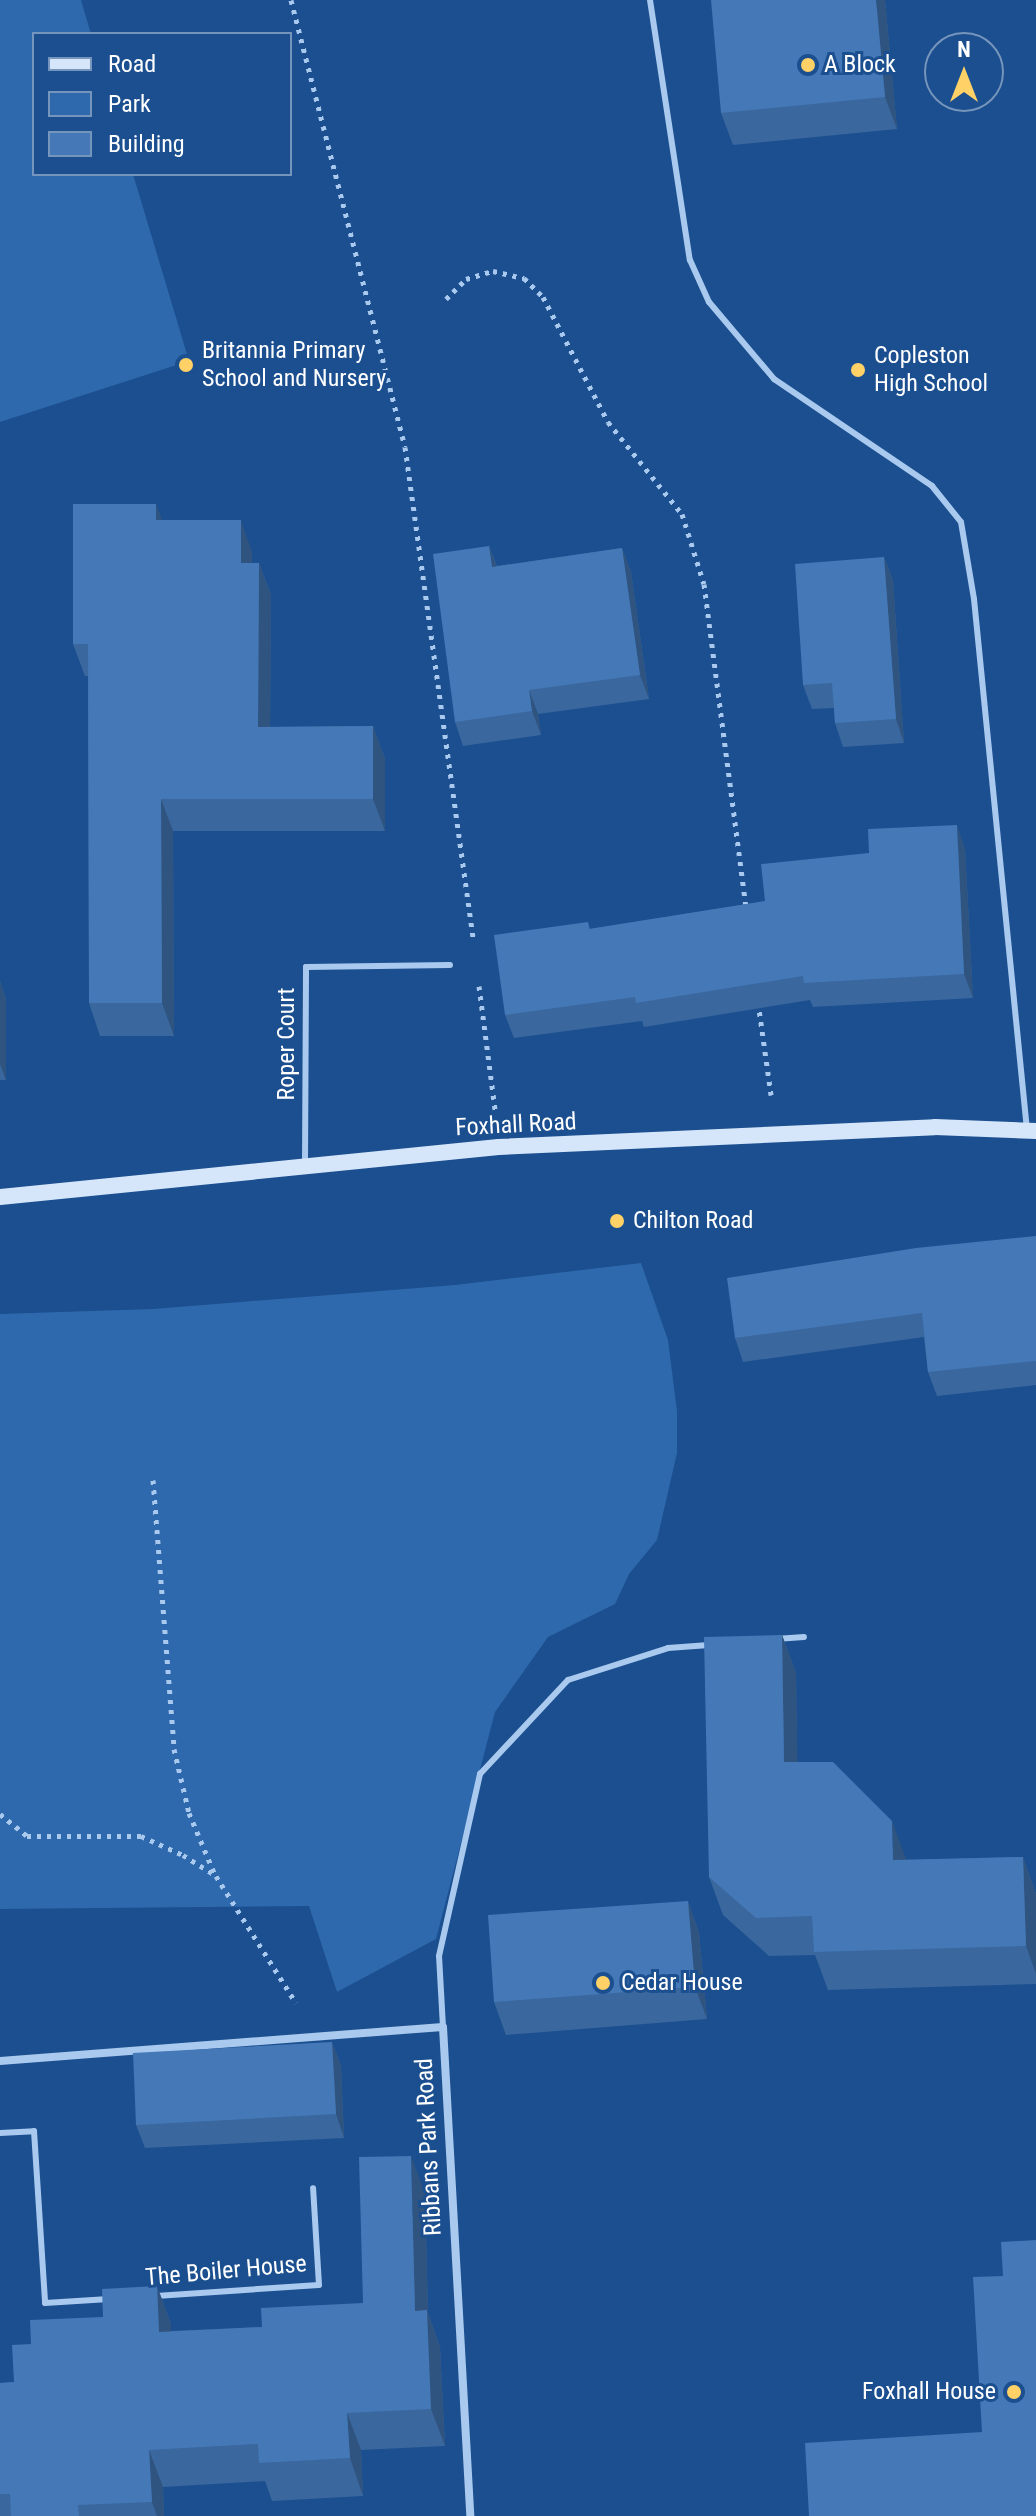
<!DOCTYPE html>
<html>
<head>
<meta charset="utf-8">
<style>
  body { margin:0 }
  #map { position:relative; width:1036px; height:2516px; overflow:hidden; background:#1b4f8f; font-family:"Roboto Condensed",sans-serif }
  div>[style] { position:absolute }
  .green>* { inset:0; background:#2e69ad }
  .path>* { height:5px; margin-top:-2.5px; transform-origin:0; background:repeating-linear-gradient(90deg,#a9c9ee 0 4px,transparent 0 10px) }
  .lane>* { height:6px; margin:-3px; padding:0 3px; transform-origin:3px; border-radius:3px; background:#a9c9ee }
  .street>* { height:8px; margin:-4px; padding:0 4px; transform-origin:4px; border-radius:4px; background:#a9c9ee }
  .secondary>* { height:16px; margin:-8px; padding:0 8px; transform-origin:8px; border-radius:8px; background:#d6e6fa }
  .wall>* { inset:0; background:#3a679d }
  .shaded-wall>* { inset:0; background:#305480 }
  .building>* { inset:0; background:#4478b7 }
  .dots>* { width:22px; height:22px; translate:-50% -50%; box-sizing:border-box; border:4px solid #1b4f8f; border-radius:50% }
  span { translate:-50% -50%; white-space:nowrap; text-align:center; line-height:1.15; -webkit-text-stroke:6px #1b4f8f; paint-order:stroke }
  .poi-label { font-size:24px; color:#fff }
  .left { translate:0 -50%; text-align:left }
  .right { translate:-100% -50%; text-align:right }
  .street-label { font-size:24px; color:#fff }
  .legend { position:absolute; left:32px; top:32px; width:260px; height:144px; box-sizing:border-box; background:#1b4f8f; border:2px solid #7695bc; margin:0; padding:10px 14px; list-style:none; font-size:24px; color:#fff }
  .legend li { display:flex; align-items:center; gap:16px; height:40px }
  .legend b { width:40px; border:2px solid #7695bc }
  .north { position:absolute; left:924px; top:32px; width:80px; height:80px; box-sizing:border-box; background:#1b4f8f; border:2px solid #7695bc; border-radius:50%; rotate:0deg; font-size:22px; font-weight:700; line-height:32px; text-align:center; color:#fff }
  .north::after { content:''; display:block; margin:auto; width:28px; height:36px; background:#ffd166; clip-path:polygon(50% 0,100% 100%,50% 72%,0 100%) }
</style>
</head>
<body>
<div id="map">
  <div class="green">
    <i style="clip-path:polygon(0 0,81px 0,91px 34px,34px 34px,34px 174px,133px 174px,189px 361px,0 422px)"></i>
    <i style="clip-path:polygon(641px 1263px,668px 1340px,677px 1411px,677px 1453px,657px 1540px,629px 1574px,615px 1604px,548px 1637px,495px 1712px,436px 1939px,337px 1992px,309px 1906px,0 1909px,0 1314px,153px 1309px,455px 1285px)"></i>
  </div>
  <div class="path">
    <i style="left:291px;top:0;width:461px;rotate:75.7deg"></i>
    <i style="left:405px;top:447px;width:498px;rotate:82.1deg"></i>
    <i style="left:446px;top:299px;width:28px;rotate:-45deg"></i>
    <i style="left:466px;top:279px;width:28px;rotate:-17deg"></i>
    <i style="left:493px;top:271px;width:32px;rotate:13deg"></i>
    <i style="left:524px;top:278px;width:27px;rotate:45deg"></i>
    <i style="left:543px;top:297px;width:141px;rotate:62.5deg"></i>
    <i style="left:608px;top:422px;width:118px;rotate:51.2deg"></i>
    <i style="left:682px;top:514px;width:73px;rotate:72.6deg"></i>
    <i style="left:704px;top:584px;width:328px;rotate:82.6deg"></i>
    <i style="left:479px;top:986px;width:125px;rotate:82.6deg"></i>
    <i style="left:758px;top:1002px;width:94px;rotate:82deg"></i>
    <i style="left:153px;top:1480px;width:270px;rotate:85.5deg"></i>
    <i style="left:174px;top:1749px;width:66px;rotate:76.8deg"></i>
    <i style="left:189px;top:1813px;width:67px;rotate:67.2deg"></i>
    <i style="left:0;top:1814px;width:35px;rotate:39deg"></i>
    <i style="left:27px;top:1836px;width:114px"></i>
    <i style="left:141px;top:1836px;width:46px;rotate:24.3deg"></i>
    <i style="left:183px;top:1855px;width:39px;rotate:32deg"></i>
    <i style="left:216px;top:1876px;width:150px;rotate:57.8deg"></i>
  </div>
  <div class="lane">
    <i style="left:650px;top:0;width:263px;rotate:81.3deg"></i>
    <i style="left:690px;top:260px;width:46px;rotate:65.7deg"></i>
    <i style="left:709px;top:302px;width:101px;rotate:49.8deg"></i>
    <i style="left:774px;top:379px;width:191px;rotate:34.1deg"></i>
    <i style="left:932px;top:486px;width:46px;rotate:51.1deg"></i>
    <i style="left:961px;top:522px;width:78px;rotate:80.4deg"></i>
    <i style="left:974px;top:599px;width:534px;rotate:84.3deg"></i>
    <i style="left:305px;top:1164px;width:197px;rotate:-89.7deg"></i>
    <i style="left:306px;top:967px;width:144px;rotate:-0.8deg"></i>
    <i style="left:776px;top:1639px;width:28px;rotate:-4deg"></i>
    <i style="left:443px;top:2027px;width:71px;rotate:-93.2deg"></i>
    <i style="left:439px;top:1956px;width:187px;rotate:-77.3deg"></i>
    <i style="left:480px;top:1774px;width:129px;rotate:-46.9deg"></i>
    <i style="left:568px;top:1680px;width:105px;rotate:-17.7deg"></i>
    <i style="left:668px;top:1648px;width:41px;rotate:-4.2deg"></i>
    <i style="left:0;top:2133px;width:34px;rotate:-3deg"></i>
    <i style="left:34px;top:2131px;width:172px;rotate:86.3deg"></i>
    <i style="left:45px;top:2303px;width:64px;rotate:-3.6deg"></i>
    <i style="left:156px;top:2296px;width:163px;rotate:-3.9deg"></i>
    <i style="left:319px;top:2285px;width:97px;rotate:-93.5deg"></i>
  </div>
  <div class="street">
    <i style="left:0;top:2061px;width:444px;rotate:-4.4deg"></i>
    <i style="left:443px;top:2027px;width:490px;rotate:86.8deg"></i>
  </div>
  <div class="secondary">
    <i style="left:0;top:1197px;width:501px;rotate:-5.72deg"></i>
    <i style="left:499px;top:1147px;width:436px;rotate:-2.6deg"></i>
    <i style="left:935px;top:1127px;width:101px;rotate:2.3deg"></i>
  </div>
  <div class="wall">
    <i style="clip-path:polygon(885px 0,897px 129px,733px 145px,721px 113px)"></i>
    <i style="clip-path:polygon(162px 520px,252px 552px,252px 563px,259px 563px,271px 595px,270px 727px,373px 726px,385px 759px,385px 831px,173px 831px,174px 1036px,100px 1036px,89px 1003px,88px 676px,85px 676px,73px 644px)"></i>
    <i style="clip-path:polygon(489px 546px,497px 566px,622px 548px,631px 572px,649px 699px,538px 714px,541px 735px,463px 746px,455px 722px)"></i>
    <i style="clip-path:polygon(884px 557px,893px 580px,904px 743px,843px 747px,835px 723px,834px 708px,812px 709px,803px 685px)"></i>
    <i style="clip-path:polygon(965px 849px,973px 998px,813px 1007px,810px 1000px,644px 1027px,642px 1021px,514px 1038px,505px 1015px,588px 922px,590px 929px,765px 901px)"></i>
    <i style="clip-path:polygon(0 981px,6px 999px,6px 1080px,0 1080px)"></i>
    <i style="clip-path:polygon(1036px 1236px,1036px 1385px,937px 1396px,928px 1372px,924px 1337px,743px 1362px,735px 1338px)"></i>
    <i style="clip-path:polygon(782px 1635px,796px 1673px,797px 1762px,906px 1860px,1023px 1857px,1036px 1894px,1036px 1984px,828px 1990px,815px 1955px,769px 1956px,723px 1915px,709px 1877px)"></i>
    <i style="clip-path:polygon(688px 1901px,699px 1933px,707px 2019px,506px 2035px,494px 2002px)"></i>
    <i style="clip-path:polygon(332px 2042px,341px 2066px,344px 2138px,145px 2148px,136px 2125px)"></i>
    <i style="clip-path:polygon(425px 2193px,428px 2313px,440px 2347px,445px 2446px,361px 2450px,363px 2496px,272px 2501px,265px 2481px,163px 2487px,164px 2516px,0 2516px,0 2383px,14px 2382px,31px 2344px,103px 2317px,157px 2286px,171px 2324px,171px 2331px,262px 2327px,363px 2303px)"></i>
  </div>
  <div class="shaded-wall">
    <i style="clip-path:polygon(876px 0,885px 0,897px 129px,885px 97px)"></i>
    <i style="clip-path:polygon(156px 504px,168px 536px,156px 520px)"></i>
    <i style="clip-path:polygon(241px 520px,252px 552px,252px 595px,241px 563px)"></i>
    <i style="clip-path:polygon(489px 546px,498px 570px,492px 567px)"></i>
    <i style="clip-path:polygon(622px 548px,631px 572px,649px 699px,640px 675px)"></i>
    <i style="clip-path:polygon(884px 557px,893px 580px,904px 743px,896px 719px)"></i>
    <i style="clip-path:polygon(259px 563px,271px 595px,270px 759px,258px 727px)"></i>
    <i style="clip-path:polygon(529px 690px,538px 714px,541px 735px,532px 711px)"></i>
    <i style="clip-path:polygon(373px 726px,385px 759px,385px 831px,373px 799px)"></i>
    <i style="clip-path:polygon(161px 799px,173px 831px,174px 1036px,162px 1003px)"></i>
    <i style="clip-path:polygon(957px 825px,965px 849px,973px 998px,964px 974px)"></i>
    <i style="clip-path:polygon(0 981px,6px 999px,6px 1080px,0 1064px)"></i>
    <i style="clip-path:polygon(782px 1635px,796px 1673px,798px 1800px,784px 1762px)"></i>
    <i style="clip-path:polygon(892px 1821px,906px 1859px,907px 1898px,893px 1860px)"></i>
    <i style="clip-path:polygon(1023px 1857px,1036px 1894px,1036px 1974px,1026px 1946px)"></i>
    <i style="clip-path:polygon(688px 1901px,699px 1933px,707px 2019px,695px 1987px)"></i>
    <i style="clip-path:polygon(332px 2042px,341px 2066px,344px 2138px,336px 2114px)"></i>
    <i style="clip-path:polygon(411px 2156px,425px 2193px,428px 2313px,440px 2347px,445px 2446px,431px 2409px,415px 2311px)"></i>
    <i style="clip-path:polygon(157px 2286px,171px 2324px,172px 2369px,159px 2332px)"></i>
    <i style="clip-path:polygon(347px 2413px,361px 2450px,363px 2496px,350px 2458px)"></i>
    <i style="clip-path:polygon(149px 2450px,163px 2487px,164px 2516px,157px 2516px,152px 2502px)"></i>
  </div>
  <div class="building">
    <i style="clip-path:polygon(711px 0,876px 0,885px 97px,721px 113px)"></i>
    <i style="clip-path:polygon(73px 504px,156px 504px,156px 520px,241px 520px,241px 563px,259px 563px,258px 727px,373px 726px,373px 799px,161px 799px,162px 1003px,89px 1003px,88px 644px,73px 644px)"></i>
    <i style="clip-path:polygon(489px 546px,492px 567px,622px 548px,640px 675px,529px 690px,532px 711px,455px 722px,433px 554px)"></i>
    <i style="clip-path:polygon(884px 557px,896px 719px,835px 723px,832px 683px,803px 685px,795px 564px)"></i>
    <i style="clip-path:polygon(957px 825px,964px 974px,804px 983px,803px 976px,636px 1003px,635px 997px,505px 1015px,494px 935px,588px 922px,589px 929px,765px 901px,761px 864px,869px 853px,868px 829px)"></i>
    <i style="clip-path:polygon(1036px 1236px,1036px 1361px,928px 1372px,922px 1313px,735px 1338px,727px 1278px,916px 1248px)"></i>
    <i style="clip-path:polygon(782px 1635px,784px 1762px,833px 1762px,892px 1821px,893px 1860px,1023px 1857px,1026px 1946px,814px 1952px,812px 1916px,756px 1918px,709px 1877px,704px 1637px)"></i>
    <i style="clip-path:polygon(688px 1901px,695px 1987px,494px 2002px,488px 1915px)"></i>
    <i style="clip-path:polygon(332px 2042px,336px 2114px,136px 2125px,133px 2053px)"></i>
    <i style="clip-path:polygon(411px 2156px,415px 2311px,427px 2310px,431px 2409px,347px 2413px,350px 2458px,259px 2463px,258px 2444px,149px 2450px,152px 2502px,78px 2505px,79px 2516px,11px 2516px,10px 2494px,0 2494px,0 2383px,14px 2382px,12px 2345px,31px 2344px,30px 2320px,103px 2317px,102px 2289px,157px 2286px,159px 2332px,262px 2327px,261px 2308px,363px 2303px,359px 2157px)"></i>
    <i style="clip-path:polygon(1036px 2240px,1036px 2516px,809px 2516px,805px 2443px,982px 2432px,973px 2277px,1003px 2276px,1001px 2242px)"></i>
  </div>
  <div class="dots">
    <i style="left:808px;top:65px;background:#ffd166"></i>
    <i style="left:186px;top:365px;background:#ffd166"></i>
    <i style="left:858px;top:370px;background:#ffd166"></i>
    <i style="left:617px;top:1221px;background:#ffd166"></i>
    <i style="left:603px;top:1983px;background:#ffd166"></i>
    <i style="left:1014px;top:2392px;background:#ffd166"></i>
  </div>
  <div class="poi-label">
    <span class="left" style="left:824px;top:65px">A Block</span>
    <span class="left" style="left:202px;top:365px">Britannia Primary<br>School and Nursery</span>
    <span class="left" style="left:874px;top:370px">Copleston<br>High School</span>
    <span class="left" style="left:633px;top:1221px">Chilton Road</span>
    <span class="left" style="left:621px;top:1983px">Cedar House</span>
    <span class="right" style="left:996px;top:2392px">Foxhall House</span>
  </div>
  <div class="street-label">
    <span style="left:287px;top:1044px;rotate:-90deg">Roper Court</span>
    <span style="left:516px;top:1125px;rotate:-3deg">Foxhall Road</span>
    <span style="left:429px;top:2147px;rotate:-93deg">Ribbans Park Road</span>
    <span style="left:226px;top:2271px;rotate:-5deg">The Boiler House</span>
  </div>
  <ul class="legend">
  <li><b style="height:10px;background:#d6e6fa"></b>Road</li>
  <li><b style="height:22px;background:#2e69ad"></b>Park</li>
  <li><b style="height:22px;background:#4478b7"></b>Building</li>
  </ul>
  <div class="north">N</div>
</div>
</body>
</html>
